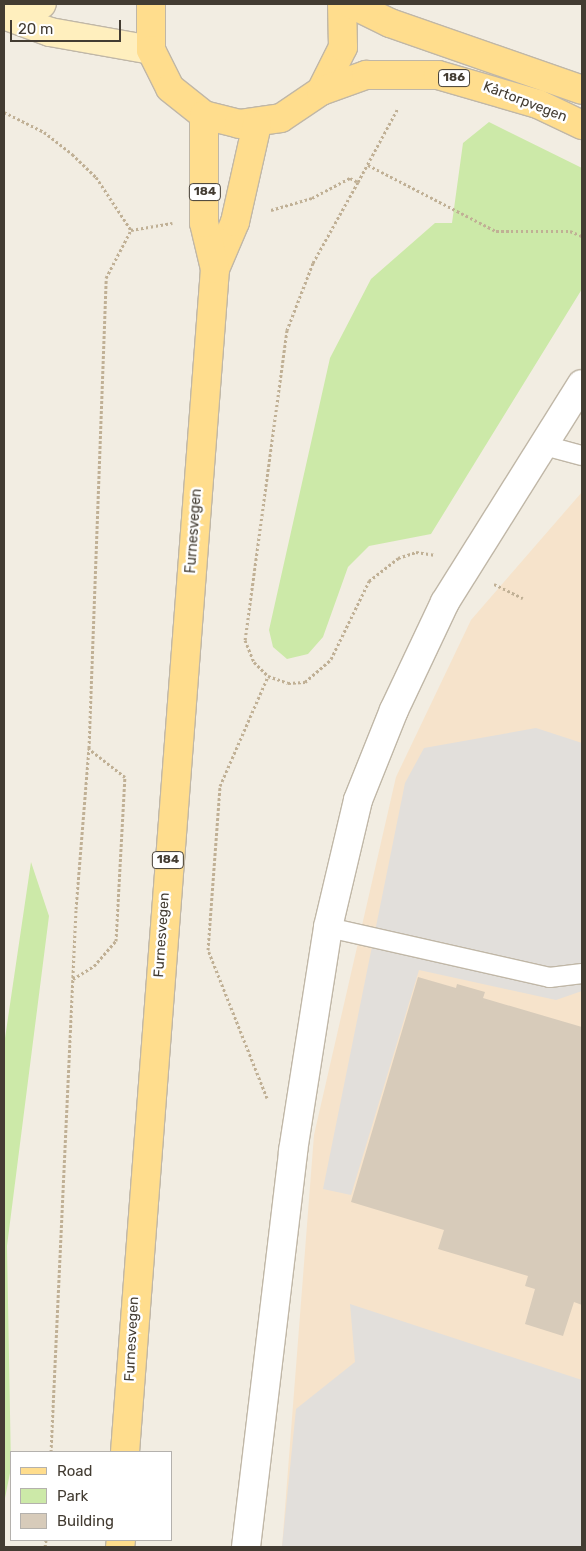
<!DOCTYPE html>
<html>
<head>
<meta charset="utf-8">
<style>
  body { margin:0 }
  #map { position:relative; width:586px; height:1551px; overflow:hidden; background:#f2ede2; font-family:Rubik,sans-serif }
  div>[style] { position:absolute }
  .commercial>* { inset:0; background:#f6e3cb }
  .green>* { inset:0; background:#cce9a8 }
  .parking>* { inset:0; background:#e2dfdb }
  .building>* { inset:0; background:#d7cbba }
  .path>* { height:3px; margin-top:-1.5px; transform-origin:0; background:repeating-linear-gradient(90deg,#c0b095 0 2.5px,transparent 0 5px) }
  .roads { filter:drop-shadow(1px 0 #c0b7a7) drop-shadow(-1px 0 #c0b7a7) drop-shadow(0 1px #c0b7a7) drop-shadow(0 -1px #c0b7a7) }
  .service>* { height:19px; margin:-9.5px; padding:0 9.5px; transform-origin:9.5px; border-radius:9.5px; background:#fff }
  .minor>* { height:28px; margin:-14px; padding:0 14px; transform-origin:14px; border-radius:14px; background:#fff }
  .secondary>* { height:28px; margin:-14px; padding:0 14px; transform-origin:14px; border-radius:14px; background:#ffefbe }
  .primary>* { height:28px; margin:-14px; padding:0 14px; transform-origin:14px; border-radius:14px; background:#ffdd8d }
  span { translate:-50% -50%; white-space:nowrap; text-align:center; line-height:1.15; -webkit-text-stroke:5px #fff; paint-order:stroke }
  .shield-label span { padding:1px 4px; background:#fff; border:1px solid; border-radius:4px; -webkit-text-stroke-width:0 }
  .shield-label { font-size:12px; color:#433c32; font-weight:700 }
  .street-label { font-size:14px; color:#433c32 }
  .frame { position:absolute; inset:0; border:5px solid #433c32; pointer-events:none }
  .legend { position:absolute; left:10px; top:1451px; width:162px; height:90px; box-sizing:border-box; background:#fff; border:1px solid #b4b1ad; margin:0; padding:6px 9px; list-style:none; font-size:15px; color:#433c32 }
  .legend li { display:flex; align-items:center; gap:10px; height:25px }
  .legend b { width:25px; border:1px solid #b4b1ad }
  .scale { position:absolute; left:10px; top:20px; width:111px; height:22px; box-sizing:border-box; border:2px solid #433c32; border-top:0; padding-left:6px; font-size:15px; line-height:18px; white-space:nowrap; color:#433c32; -webkit-text-stroke:4px #fff; paint-order:stroke }
</style>
</head>
<body>
<div id="map">
  <div class="commercial">
    <i style="clip-path:polygon(582px 492px,582px 1547px,282px 1547px,314px 1135px,396px 777px,471px 620px)"></i>
  </div>
  <div class="green">
    <i style="clip-path:polygon(489px 122px,582px 168px,582px 289px,431px 534px,369px 546px,348px 567px,323px 637px,308px 654px,287px 659px,273px 647px,269px 630px,330px 358px,371px 279px,435px 223px,452px 223px,463px 143px)"></i>
    <i style="clip-path:polygon(31px 862px,49px 916px,7px 1246px,11px 1468px,4px 1503px,4px 1045px)"></i>
  </div>
  <div class="parking">
    <i style="clip-path:polygon(536px 728px,582px 743px,582px 991px,556px 1000px,419px 970px,351px 1195px,323px 1189px,405px 783px,424px 748px)"></i>
    <i style="clip-path:polygon(350px 1304px,582px 1380px,582px 1547px,282px 1547px,296px 1409px,355px 1362px)"></i>
  </div>
  <div class="building">
    <i style="clip-path:polygon(418px 977px,456px 988px,457px 984px,485px 992px,483px 998px,582px 1027px,582px 1305px,574px 1302px,563px 1336px,525px 1324px,535px 1289px,525px 1286px,528px 1276px,438px 1249px,444px 1230px,351px 1202px)"></i>
  </div>
  <div class="path">
    <i style="left:4px;top:112px;width:45px;rotate:26.6deg"></i>
    <i style="left:44px;top:132px;width:36px;rotate:38deg"></i>
    <i style="left:72px;top:154px;width:33px;rotate:44deg"></i>
    <i style="left:96px;top:177px;width:64px;rotate:56.6deg"></i>
    <i style="left:368px;top:165px;width:144px;rotate:27.3deg"></i>
    <i style="left:496px;top:231px;width:74px"></i>
    <i style="left:570px;top:231px;width:13px;rotate:23deg"></i>
    <i style="left:358px;top:182px;width:93px;rotate:119.1deg"></i>
    <i style="left:313px;top:263px;width:72px;rotate:111.2deg"></i>
    <i style="left:287px;top:330px;width:313px;rotate:97.7deg"></i>
    <i style="left:245px;top:640px;width:24px;rotate:68deg"></i>
    <i style="left:254px;top:662px;width:20px;rotate:45deg"></i>
    <i style="left:268px;top:676px;width:21px;rotate:19deg"></i>
    <i style="left:288px;top:683px;width:17px;rotate:-3deg"></i>
    <i style="left:305px;top:682px;width:35px;rotate:-41deg"></i>
    <i style="left:331px;top:659px;width:87px;rotate:-64deg"></i>
    <i style="left:369px;top:581px;width:37px;rotate:-38deg"></i>
    <i style="left:398px;top:558px;width:19px;rotate:-18deg"></i>
    <i style="left:416px;top:552px;width:18px;rotate:9deg"></i>
    <i style="left:271px;top:210px;width:43px;rotate:-16.3deg"></i>
    <i style="left:312px;top:198px;width:43px;rotate:-27.8deg"></i>
    <i style="left:350px;top:178px;width:9px;rotate:27deg"></i>
    <i style="left:358px;top:182px;width:84px;rotate:-61.6deg"></i>
    <i style="left:131px;top:230px;width:42px;rotate:-9.7deg"></i>
    <i style="left:494px;top:584px;width:32px;rotate:26deg"></i>
    <i style="left:73px;top:979px;width:25px;rotate:-32deg"></i>
    <i style="left:94px;top:966px;width:33px;rotate:-49deg"></i>
    <i style="left:116px;top:941px;width:164px;rotate:-86.9deg"></i>
    <i style="left:125px;top:777px;width:46px;rotate:-142.1deg"></i>
    <i style="left:267px;top:1098px;width:159px;rotate:-111.7deg"></i>
    <i style="left:208px;top:950px;width:164px;rotate:-85.8deg"></i>
    <i style="left:220px;top:786px;width:120px;rotate:-66.4deg"></i>
    <i style="left:51px;top:1452px;width:544px;rotate:-87.36deg"></i>
    <i style="left:76px;top:909px;width:162px;rotate:-85.4deg"></i>
    <i style="left:89px;top:748px;width:470px;rotate:-87.9deg"></i>
    <i style="left:106px;top:278px;width:54px;rotate:-62.5deg"></i>
    <i style="left:45px;top:1547px;width:7px;rotate:-82deg"></i>
  </div>
  <div class="roads">
    <div class="service">
      <i style="left:544px;top:445px;width:39px;rotate:15deg"></i>
      <i style="left:328px;top:927px;width:227px;rotate:12.7deg"></i>
      <i style="left:549px;top:977px;width:33px;rotate:-7deg"></i>
    </div>
    <div class="minor">
      <i style="left:246px;top:1547px;width:399px;rotate:-83.2deg"></i>
      <i style="left:293px;top:1151px;width:227px;rotate:-81.1deg"></i>
      <i style="left:328px;top:927px;width:130px;rotate:-76.7deg"></i>
      <i style="left:358px;top:800px;width:97px;rotate:-68.2deg"></i>
      <i style="left:394px;top:710px;width:119px;rotate:-64.7deg"></i>
      <i style="left:445px;top:602px;width:257px;rotate:-57.9deg"></i>
    </div>
    <div class="secondary">
      <i style="left:4px;top:14px;width:39px;rotate:-15deg"></i>
      <i style="left:4px;top:15px;width:49px;rotate:20.3deg"></i>
      <i style="left:50px;top:32px;width:103px;rotate:10.1deg"></i>
    </div>
    <div class="primary">
      <i style="left:151px;top:4px;width:46px;rotate:90deg"></i>
      <i style="left:151px;top:50px;width:42px;rotate:63.4deg"></i>
      <i style="left:170px;top:88px;width:43px;rotate:38.5deg"></i>
      <i style="left:204px;top:115px;width:36px;rotate:14deg"></i>
      <i style="left:239px;top:124px;width:42px;rotate:-8.1deg"></i>
      <i style="left:281px;top:118px;width:48px;rotate:-34deg"></i>
      <i style="left:321px;top:91px;width:49px;rotate:-63.4deg"></i>
      <i style="left:343px;top:47px;width:43px;rotate:-91.3deg"></i>
      <i style="left:351px;top:4px;width:43px;rotate:26deg"></i>
      <i style="left:390px;top:23px;width:203px;rotate:19.2deg"></i>
      <i style="left:321px;top:91px;width:48px;rotate:-19.6deg"></i>
      <i style="left:366px;top:75px;width:72px"></i>
      <i style="left:438px;top:75px;width:104px;rotate:16.2deg"></i>
      <i style="left:538px;top:104px;width:49px;rotate:25.5deg"></i>
      <i style="left:215px;top:269px;width:51px;rotate:-66.9deg"></i>
      <i style="left:235px;top:222px;width:100px;rotate:-77.3deg"></i>
      <i style="left:125px;top:1452px;width:1186px;rotate:-85.65deg"></i>
      <i style="left:215px;top:269px;width:47px;rotate:-103.4deg"></i>
      <i style="left:204px;top:223px;width:108px;rotate:-90deg"></i>
      <i style="left:120px;top:1547px;width:7px;rotate:-82deg"></i>
    </div>
  </div>
  <div class="shield-label">
    <span style="left:454px;top:78px">186</span>
    <span style="left:205px;top:192px">184</span>
    <span style="left:168px;top:860px">184</span>
  </div>
  <div class="street-label">
    <span style="left:525px;top:102px;rotate:21deg">Kårtorpvegen</span>
    <span style="left:194px;top:531px;rotate:-86deg">Furnesvegen</span>
    <span style="left:162px;top:935px;rotate:-86deg">Furnesvegen</span>
    <span style="left:132px;top:1339px;rotate:-87deg">Furnesvegen</span>
  </div>
  <div class="frame"></div>
  <ul class="legend">
  <li><b style="height:6px;background:#ffdd8d"></b>Road</li>
  <li><b style="height:14px;background:#cce9a8"></b>Park</li>
  <li><b style="height:14px;background:#d7cbba"></b>Building</li>
  </ul>
  <div class="scale">20 m</div>
</div>
</body>
</html>
